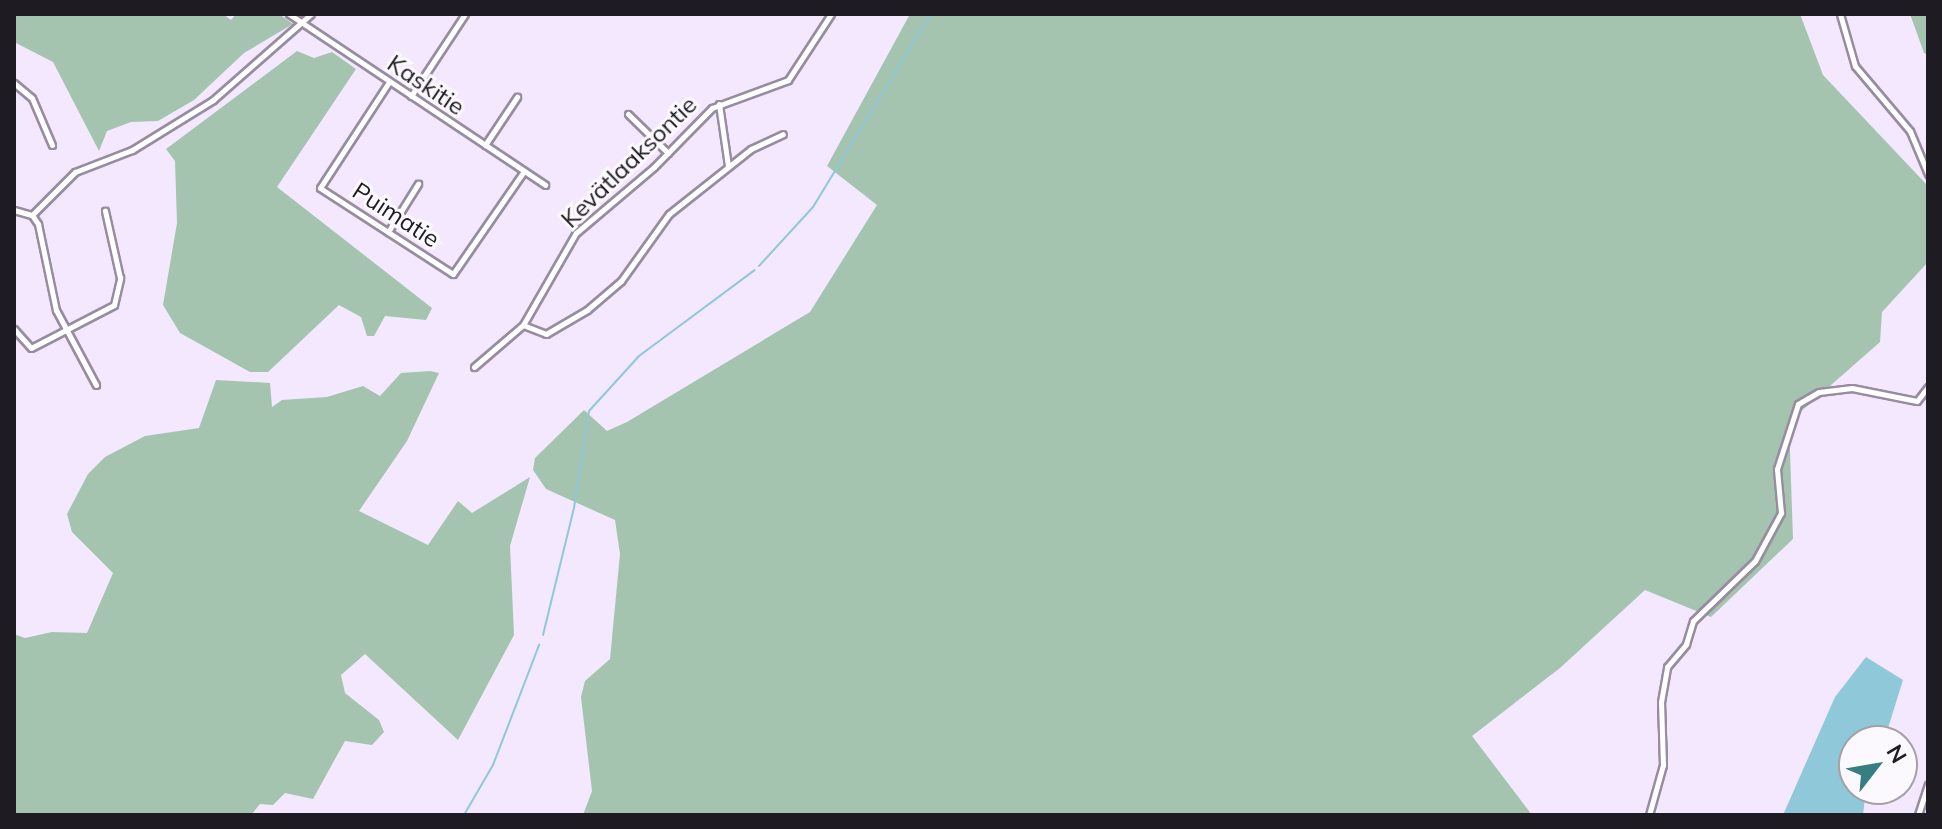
<!DOCTYPE html>
<html>
<head>
<meta charset="utf-8">
<style>
  body { margin:0 }
  #map { position:relative; width:1942px; height:829px; overflow:hidden; background:#f3e8fd; font-family:Mulish,sans-serif }
  div>[style] { position:absolute }
  .green>* { inset:0; background:#a4c4b0 }
  .water>* { inset:0; background:#8fc8d8 }
  .stream>* { height:2px; margin:-1px; padding:0 1px; transform-origin:1px; border-radius:1px; background:#8fc8d8 }
  .roads { filter:drop-shadow(2px 0 #978ca0) drop-shadow(-2px 0 #978ca0) drop-shadow(0 2px #978ca0) drop-shadow(0 -2px #978ca0) }
  .minor>* { height:5px; margin:-2.5px; padding:0 2.5px; transform-origin:2.5px; border-radius:2.5px; background:#fff }
  span { translate:-50% -50%; white-space:nowrap; text-align:center; line-height:1.15; -webkit-text-stroke:6px #fcf9fe; paint-order:stroke }
  .street-label { font-size:24px; color:#1f1b23 }
  .frame { position:absolute; inset:0; border:16px solid #1f1b23; pointer-events:none }
  .north { position:absolute; left:1838px; top:725px; width:80px; height:80px; box-sizing:border-box; background:#fcf9fe; border:2px solid #a4a0a6; border-radius:50%; rotate:59deg; font-size:22px; font-weight:700; line-height:32px; text-align:center; color:#1f1b23 }
  .north::after { content:''; display:block; margin:auto; width:28px; height:36px; background:#367f81; clip-path:polygon(50% 0,100% 100%,50% 72%,0 100%) }
</style>
</head>
<body>
<div id="map">
  <div class="green">
    <i style="clip-path:polygon(14px 14px,223px 14px,231px 20px,236px 14px,279px 14px,293px 24px,244px 53px,194px 100px,158px 121px,131px 122px,107px 131px,99px 151px,53px 62px,14px 42px)"></i>
    <i style="clip-path:polygon(910px 14px,1800px 14px,1823px 75px,1928px 186px,1928px 262px,1882px 312px,1880px 342px,1789px 422px,1793px 539px,1711px 617px,1645px 590px,1560px 668px,1472px 736px,1532px 815px,583px 815px,592px 791px,581px 697px,585px 681px,610px 659px,620px 554px,615px 520px,546px 489px,533px 470px,535px 458px,584px 410px,607px 431px,627px 422px,810px 312px,877px 205px,827px 166px)"></i>
    <i style="clip-path:polygon(1910px 14px,1928px 14px,1928px 55px,1924px 53px)"></i>
    <i style="clip-path:polygon(297px 51px,314px 58px,332px 52px,356px 69px,277px 187px,432px 308px,426px 320px,385px 316px,374px 336px,367px 336px,361px 317px,339px 305px,268px 372px,250px 372px,180px 333px,163px 305px,177px 223px,175px 161px,166px 149px)"></i>
    <i style="clip-path:polygon(430px 371px,439px 373px,407px 441px,359px 511px,428px 545px,458px 501px,472px 513px,530px 477px,510px 546px,514px 635px,458px 740px,365px 654px,341px 675px,345px 693px,379px 720px,384px 732px,372px 745px,345px 741px,313px 799px,285px 793px,273px 805px,260px 804px,251px 815px,14px 815px,14px 634px,25px 638px,52px 632px,87px 633px,113px 573px,72px 532px,67px 514px,88px 474px,105px 457px,145px 436px,199px 428px,216px 380px,270px 383px,272px 407px,282px 400px,327px 397px,363px 386px,380px 396px,401px 373px)"></i>
  </div>
  <div class="water">
    <i style="clip-path:polygon(1866px 657px,1903px 680px,1884px 741px,1854px 741px,1854px 789px,1866px 789px,1863px 815px,1783px 815px,1835px 697px)"></i>
  </div>
  <div class="stream">
    <i style="left:759px;top:266px;width:80px;rotate:-47.5deg"></i>
    <i style="left:813px;top:207px;width:226px;rotate:-58.6deg"></i>
    <i style="left:543px;top:635px;width:131px;rotate:-76.3deg"></i>
    <i style="left:574px;top:508px;width:98px;rotate:-81.2deg"></i>
    <i style="left:589px;top:411px;width:74px;rotate:-47.7deg"></i>
    <i style="left:639px;top:356px;width:144px;rotate:-36.6deg"></i>
    <i style="left:464px;top:815px;width:58px;rotate:-59.9deg"></i>
    <i style="left:493px;top:765px;width:129px;rotate:-69deg"></i>
  </div>
  <div class="roads">
    <div class="minor">
      <i style="left:289px;top:14px;width:308px;rotate:33.7deg"></i>
      <i style="left:1840px;top:14px;width:54px;rotate:73.9deg"></i>
      <i style="left:1855px;top:66px;width:85px;rotate:49.8deg"></i>
      <i style="left:1910px;top:131px;width:47px;rotate:67.3deg"></i>
      <i style="left:389px;top:82px;width:126px;rotate:123.1deg"></i>
      <i style="left:320px;top:188px;width:158px;rotate:32.9deg"></i>
      <i style="left:453px;top:274px;width:125px;rotate:-55.4deg"></i>
      <i style="left:14px;top:83px;width:23px;rotate:40deg"></i>
      <i style="left:32px;top:98px;width:51px;rotate:66.9deg"></i>
      <i style="left:411px;top:96px;width:98px;rotate:-56.6deg"></i>
      <i style="left:719px;top:104px;width:63px;rotate:81.7deg"></i>
      <i style="left:628px;top:114px;width:56px;rotate:44.3deg"></i>
      <i style="left:485px;top:145px;width:58px;rotate:-56.3deg"></i>
      <i style="left:14px;top:210px;width:19px;rotate:16deg"></i>
      <i style="left:32px;top:215px;width:11px;rotate:56deg"></i>
      <i style="left:38px;top:224px;width:88px;rotate:78.2deg"></i>
      <i style="left:56px;top:310px;width:85px;rotate:61.9deg"></i>
      <i style="left:32px;top:215px;width:61px;rotate:-45deg"></i>
      <i style="left:75px;top:172px;width:61px;rotate:-21.1deg"></i>
      <i style="left:132px;top:150px;width:95px;rotate:-31.7deg"></i>
      <i style="left:213px;top:100px;width:130px;rotate:-41.3deg"></i>
      <i style="left:388px;top:232px;width:57px;rotate:-58deg"></i>
      <i style="left:523px;top:325px;width:25px;rotate:21deg"></i>
      <i style="left:546px;top:334px;width:48px;rotate:-30.3deg"></i>
      <i style="left:587px;top:310px;width:45px;rotate:-40.5deg"></i>
      <i style="left:621px;top:281px;width:82px;rotate:-54.4deg"></i>
      <i style="left:669px;top:214px;width:105px;rotate:-38.4deg"></i>
      <i style="left:751px;top:149px;width:35px;rotate:-25deg"></i>
      <i style="left:14px;top:329px;width:25px;rotate:48deg"></i>
      <i style="left:31px;top:348px;width:93px;rotate:-27.4deg"></i>
      <i style="left:114px;top:305px;width:28px;rotate:-77deg"></i>
      <i style="left:120px;top:278px;width:69px;rotate:-102.6deg"></i>
      <i style="left:474px;top:367px;width:65px;rotate:-40.6deg"></i>
      <i style="left:523px;top:325px;width:106px;rotate:-60.1deg"></i>
      <i style="left:576px;top:233px;width:102px;rotate:-40.2deg"></i>
      <i style="left:654px;top:167px;width:83px;rotate:-45.5deg"></i>
      <i style="left:712px;top:108px;width:81px;rotate:-20.2deg"></i>
      <i style="left:788px;top:80px;width:79px;rotate:-56.9deg"></i>
      <i style="left:1649px;top:815px;width:52px;rotate:-74.4deg"></i>
      <i style="left:1663px;top:765px;width:63px;rotate:-91.8deg"></i>
      <i style="left:1661px;top:702px;width:36px;rotate:-80deg"></i>
      <i style="left:1667px;top:667px;width:30px;rotate:-50deg"></i>
      <i style="left:1686px;top:644px;width:24px;rotate:-73deg"></i>
      <i style="left:1693px;top:621px;width:86px;rotate:-44.1deg"></i>
      <i style="left:1755px;top:561px;width:55px;rotate:-61.6deg"></i>
      <i style="left:1781px;top:513px;width:44px;rotate:-95.2deg"></i>
      <i style="left:1777px;top:469px;width:68px;rotate:-72.1deg"></i>
      <i style="left:1798px;top:404px;width:24px;rotate:-30deg"></i>
      <i style="left:1819px;top:392px;width:33px;rotate:-7deg"></i>
      <i style="left:1852px;top:388px;width:66px;rotate:11.3deg"></i>
      <i style="left:1917px;top:401px;width:18px;rotate:-52deg"></i>
      <i style="left:1918px;top:815px;width:32px;rotate:-72deg"></i>
    </div>
  </div>
  <div class="street-label">
    <span style="left:426px;top:85px;rotate:34deg">Kaskitie</span>
    <span style="left:629px;top:162px;rotate:-44deg">Kevätlaaksontie</span>
    <span style="left:396px;top:215px;rotate:33deg">Puimatie</span>
  </div>
  <div class="frame"></div>
  <div class="north">N</div>
</div>
</body>
</html>
